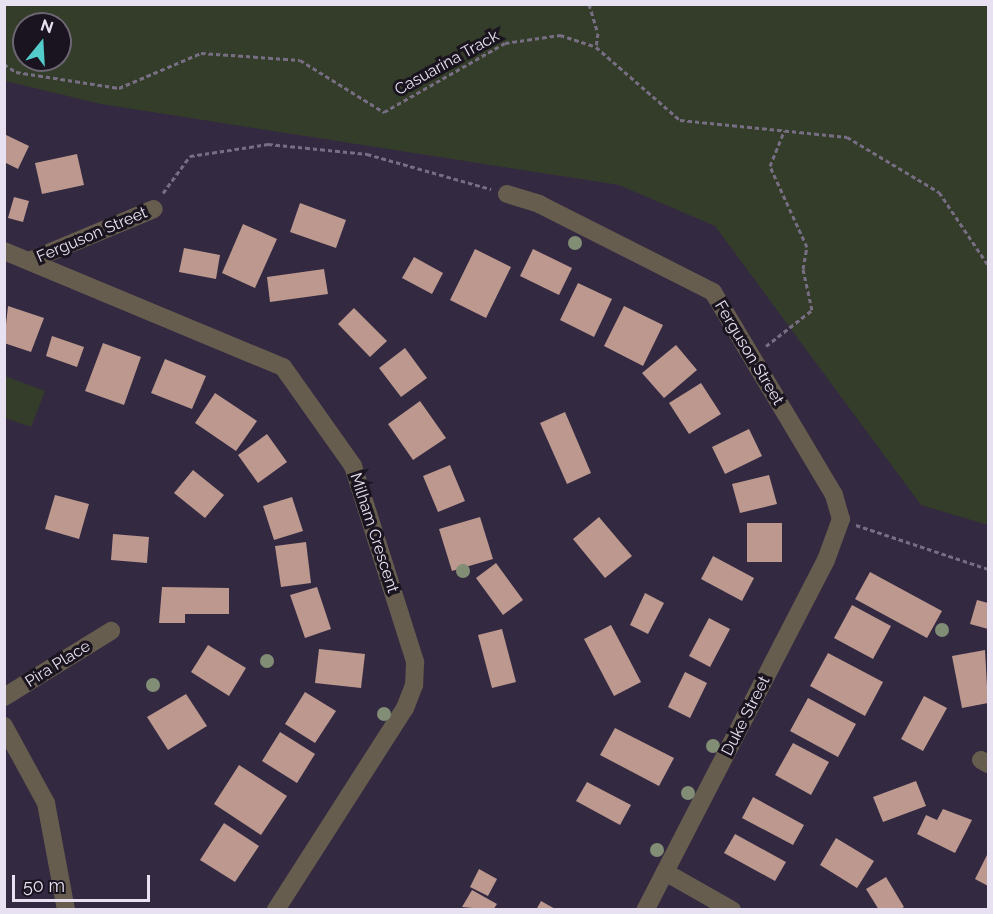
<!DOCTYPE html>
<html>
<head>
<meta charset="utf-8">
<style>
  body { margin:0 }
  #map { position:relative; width:993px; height:914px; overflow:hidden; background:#332941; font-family:Raleway,sans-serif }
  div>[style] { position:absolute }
  .green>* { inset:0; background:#343d29 }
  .building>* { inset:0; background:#bc988f }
  .path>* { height:3px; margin-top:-1.5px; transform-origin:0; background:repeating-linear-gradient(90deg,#776e83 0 4.5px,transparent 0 7.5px) }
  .minor>* { height:18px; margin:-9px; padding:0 9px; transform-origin:9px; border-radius:9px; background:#675d4e }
  .trees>* { width:14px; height:14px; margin:-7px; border-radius:50%; background:#828d76 }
  span { translate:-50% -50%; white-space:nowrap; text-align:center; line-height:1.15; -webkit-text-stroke:6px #19141f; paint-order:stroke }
  .street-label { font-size:16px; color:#e8e1f1 }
  .frame { position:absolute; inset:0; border:6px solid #e8e1f1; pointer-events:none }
  .north { position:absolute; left:12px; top:12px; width:60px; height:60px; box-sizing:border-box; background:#19141f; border:2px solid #6c6673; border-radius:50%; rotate:18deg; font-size:16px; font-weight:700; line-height:24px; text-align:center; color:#e8e1f1 }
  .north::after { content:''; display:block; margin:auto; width:21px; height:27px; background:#53cdcb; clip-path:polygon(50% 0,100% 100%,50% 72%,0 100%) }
  .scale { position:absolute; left:12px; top:875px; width:138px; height:27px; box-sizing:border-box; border:3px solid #e8e1f1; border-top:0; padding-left:8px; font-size:18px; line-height:21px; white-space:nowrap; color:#e8e1f1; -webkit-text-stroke:4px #19141f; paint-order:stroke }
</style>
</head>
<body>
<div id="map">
  <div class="green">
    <i style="clip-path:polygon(evenodd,5px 4px,988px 5px,988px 525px,921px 505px,715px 226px,619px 185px,101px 104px,5px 81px,5px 4px,24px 24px,60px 24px,60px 60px,24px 60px,24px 24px)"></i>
    <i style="clip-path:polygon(5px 376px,45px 391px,31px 427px,5px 418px)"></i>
  </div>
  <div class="building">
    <i style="clip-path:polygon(4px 134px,29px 146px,18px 169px,4px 162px)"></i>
    <i style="clip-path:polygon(77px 154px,84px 185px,42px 194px,35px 163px)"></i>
    <i style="clip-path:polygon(14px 197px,29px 201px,23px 222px,8px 218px)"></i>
    <i style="clip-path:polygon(300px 203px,346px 220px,336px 248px,290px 232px)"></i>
    <i style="clip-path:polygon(243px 224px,277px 239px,255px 288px,222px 273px)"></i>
    <i style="clip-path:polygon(184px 248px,220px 255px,216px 279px,179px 272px)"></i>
    <i style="clip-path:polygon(475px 249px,511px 267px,486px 318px,450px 300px)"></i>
    <i style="clip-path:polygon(533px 249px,572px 268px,559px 295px,520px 276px)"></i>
    <i style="clip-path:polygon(414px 257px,443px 273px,432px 294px,402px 278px)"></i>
    <i style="clip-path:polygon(324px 269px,328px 294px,270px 302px,267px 277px)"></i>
    <i style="clip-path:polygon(578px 283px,612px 299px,594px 337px,560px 320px)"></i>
    <i style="clip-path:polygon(8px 306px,44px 318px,31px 352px,4px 343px)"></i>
    <i style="clip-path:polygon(624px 306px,663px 325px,643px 366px,604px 346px)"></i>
    <i style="clip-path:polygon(354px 308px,387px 341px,370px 357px,338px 324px)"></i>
    <i style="clip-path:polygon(52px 336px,84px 347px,77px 367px,46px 356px)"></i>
    <i style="clip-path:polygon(103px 343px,141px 357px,124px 405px,85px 391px)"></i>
    <i style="clip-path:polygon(676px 345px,697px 370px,664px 398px,642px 373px)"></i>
    <i style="clip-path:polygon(405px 348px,427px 378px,401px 397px,379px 368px)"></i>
    <i style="clip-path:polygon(165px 359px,206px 376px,192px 409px,151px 393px)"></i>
    <i style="clip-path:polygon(701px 383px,721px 414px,689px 434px,669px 403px)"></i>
    <i style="clip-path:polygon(215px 393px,257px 421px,236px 451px,195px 423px)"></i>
    <i style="clip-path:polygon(420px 401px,446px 438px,413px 460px,388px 424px)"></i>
    <i style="clip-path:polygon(565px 412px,591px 473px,567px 484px,540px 423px)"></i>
    <i style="clip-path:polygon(749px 429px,762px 456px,725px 474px,712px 447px)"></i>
    <i style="clip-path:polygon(267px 434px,287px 462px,258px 483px,238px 455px)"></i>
    <i style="clip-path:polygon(450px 465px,465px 501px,438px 512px,423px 476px)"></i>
    <i style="clip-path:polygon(193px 470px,224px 495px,205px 518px,174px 493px)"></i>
    <i style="clip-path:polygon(769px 475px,777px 504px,740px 513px,732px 484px)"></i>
    <i style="clip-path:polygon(55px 495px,89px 504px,79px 539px,45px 529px)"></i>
    <i style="clip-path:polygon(292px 497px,303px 531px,274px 540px,263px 506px)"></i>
    <i style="clip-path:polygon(480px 517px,493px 559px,452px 571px,439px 529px)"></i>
    <i style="clip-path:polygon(599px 517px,632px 556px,605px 578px,573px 539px)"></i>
    <i style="clip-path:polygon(747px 523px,782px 523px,782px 562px,747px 562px)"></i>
    <i style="clip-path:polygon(113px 534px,149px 537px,147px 563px,111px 560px)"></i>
    <i style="clip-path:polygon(306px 542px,311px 583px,281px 587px,275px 546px)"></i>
    <i style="clip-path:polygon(713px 556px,754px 578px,742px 601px,701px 579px)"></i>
    <i style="clip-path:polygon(496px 563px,523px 600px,503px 615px,476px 578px)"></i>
    <i style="clip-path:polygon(870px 572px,942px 611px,927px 638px,855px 599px)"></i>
    <i style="clip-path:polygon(162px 587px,229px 588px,229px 614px,185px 614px,185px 623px,159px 623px)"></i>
    <i style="clip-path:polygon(317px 587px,331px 629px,305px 638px,290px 595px)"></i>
    <i style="clip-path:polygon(645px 593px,664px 603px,648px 634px,630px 625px)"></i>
    <i style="clip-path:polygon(977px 600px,988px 603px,988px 629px,970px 624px)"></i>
    <i style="clip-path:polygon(852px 605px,891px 626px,873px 659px,834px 638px)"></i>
    <i style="clip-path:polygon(709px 618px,730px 629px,710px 667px,689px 656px)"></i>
    <i style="clip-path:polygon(611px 625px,641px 682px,614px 696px,584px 639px)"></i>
    <i style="clip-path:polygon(502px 629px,516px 682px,492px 688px,478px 635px)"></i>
    <i style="clip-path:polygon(208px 645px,246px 668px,229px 696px,191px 672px)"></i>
    <i style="clip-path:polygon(319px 649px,365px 654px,361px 688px,315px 683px)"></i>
    <i style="clip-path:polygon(985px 650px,988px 703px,962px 708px,952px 656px)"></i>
    <i style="clip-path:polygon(828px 653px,883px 682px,865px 716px,810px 686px)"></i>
    <i style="clip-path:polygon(685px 672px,707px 683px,690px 718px,668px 707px)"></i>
    <i style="clip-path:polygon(305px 692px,336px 711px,315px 743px,285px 724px)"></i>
    <i style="clip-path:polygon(186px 694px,207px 726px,168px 750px,147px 717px)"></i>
    <i style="clip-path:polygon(924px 696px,947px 708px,923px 751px,901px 739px)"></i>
    <i style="clip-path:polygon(808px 698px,856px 724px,838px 757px,790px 731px)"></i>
    <i style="clip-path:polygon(615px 728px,674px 758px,659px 786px,600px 755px)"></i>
    <i style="clip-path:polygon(280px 732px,315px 754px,297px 783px,262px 761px)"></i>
    <i style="clip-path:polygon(793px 743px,829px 762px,811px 795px,775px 775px)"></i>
    <i style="clip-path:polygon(239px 765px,287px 796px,261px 835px,214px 804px)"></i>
    <i style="clip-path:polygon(916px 781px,926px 806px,883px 822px,873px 797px)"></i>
    <i style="clip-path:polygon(587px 782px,631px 805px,620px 825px,576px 801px)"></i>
    <i style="clip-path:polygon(753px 797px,804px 825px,793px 845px,742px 818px)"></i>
    <i style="clip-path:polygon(943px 809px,972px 820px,955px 853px,917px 834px,926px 815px,937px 820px)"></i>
    <i style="clip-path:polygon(224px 823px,259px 846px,235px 882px,200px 860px)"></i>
    <i style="clip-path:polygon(735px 834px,786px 862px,775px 881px,724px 853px)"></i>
    <i style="clip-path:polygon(836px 838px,874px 861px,857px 888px,820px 865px)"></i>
    <i style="clip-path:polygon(988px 853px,988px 886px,975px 879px)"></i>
    <i style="clip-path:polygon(479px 869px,497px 879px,488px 896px,470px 887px)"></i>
    <i style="clip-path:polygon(886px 877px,904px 907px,899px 910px,879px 910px,866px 889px)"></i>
    <i style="clip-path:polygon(472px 890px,497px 904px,493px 910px,462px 907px)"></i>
    <i style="clip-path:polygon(541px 901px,557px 910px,536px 910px)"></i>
  </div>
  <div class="path">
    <i style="left:589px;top:4px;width:30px;rotate:73deg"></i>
    <i style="left:598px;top:33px;width:14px;rotate:98deg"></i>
    <i style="left:4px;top:64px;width:14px;rotate:34deg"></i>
    <i style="left:16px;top:72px;width:104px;rotate:8.8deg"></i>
    <i style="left:119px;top:88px;width:89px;rotate:-23.1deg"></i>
    <i style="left:201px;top:53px;width:99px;rotate:4deg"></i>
    <i style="left:300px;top:60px;width:99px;rotate:31.8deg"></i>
    <i style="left:384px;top:112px;width:139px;rotate:-29.7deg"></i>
    <i style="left:505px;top:43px;width:56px;rotate:-8.3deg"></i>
    <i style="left:560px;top:35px;width:38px;rotate:18deg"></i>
    <i style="left:596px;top:47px;width:111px;rotate:41deg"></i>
    <i style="left:680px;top:120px;width:168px;rotate:5.8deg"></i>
    <i style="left:847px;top:137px;width:107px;rotate:30.9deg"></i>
    <i style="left:939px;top:192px;width:88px;rotate:56.1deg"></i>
    <i style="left:163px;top:193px;width:46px;rotate:-53.9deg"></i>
    <i style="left:190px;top:156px;width:79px;rotate:-8.7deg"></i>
    <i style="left:268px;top:144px;width:100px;rotate:5.8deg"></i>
    <i style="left:367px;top:154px;width:129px;rotate:15.8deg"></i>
    <i style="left:766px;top:346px;width:58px;rotate:-38deg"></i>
    <i style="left:812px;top:310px;width:42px;rotate:-102.4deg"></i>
    <i style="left:803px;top:269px;width:22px;rotate:-80deg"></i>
    <i style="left:807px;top:247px;width:89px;rotate:-114.6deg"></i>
    <i style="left:770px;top:166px;width:38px;rotate:-68deg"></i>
    <i style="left:856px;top:525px;width:139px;rotate:18.4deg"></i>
  </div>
  <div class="minor">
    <i style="left:507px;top:194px;width:34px;rotate:17deg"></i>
    <i style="left:539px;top:204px;width:195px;rotate:26.8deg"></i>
    <i style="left:713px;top:292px;width:236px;rotate:59.2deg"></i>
    <i style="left:834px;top:495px;width:25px;rotate:74deg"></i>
    <i style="left:841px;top:519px;width:44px;rotate:110.1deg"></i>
    <i style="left:826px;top:560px;width:394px;rotate:117.3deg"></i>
    <i style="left:4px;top:251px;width:302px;rotate:22.6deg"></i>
    <i style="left:283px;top:367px;width:121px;rotate:54.7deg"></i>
    <i style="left:353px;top:466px;width:206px;rotate:72.4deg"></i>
    <i style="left:415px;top:662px;width:23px;rotate:92deg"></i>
    <i style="left:414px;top:685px;width:25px;rotate:111deg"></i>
    <i style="left:405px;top:708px;width:240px;rotate:122.6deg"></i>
    <i style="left:29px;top:261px;width:135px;rotate:-22.6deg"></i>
    <i style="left:4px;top:697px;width:126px;rotate:-31.7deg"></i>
    <i style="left:4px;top:726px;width:88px;rotate:61.4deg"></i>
    <i style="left:46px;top:803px;width:109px;rotate:79.4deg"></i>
    <i style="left:981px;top:760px;width:8px;rotate:30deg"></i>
    <i style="left:665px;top:872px;width:77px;rotate:29.6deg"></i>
  </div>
  <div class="trees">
    <i style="left:575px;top:243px"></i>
    <i style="left:463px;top:571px"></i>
    <i style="left:942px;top:630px"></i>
    <i style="left:267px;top:661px"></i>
    <i style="left:153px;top:685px"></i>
    <i style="left:384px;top:714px"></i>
    <i style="left:713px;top:746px"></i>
    <i style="left:688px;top:793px"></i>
    <i style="left:657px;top:850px"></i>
  </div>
  <div class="street-label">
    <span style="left:447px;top:63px;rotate:-29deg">Casuarina Track</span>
    <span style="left:92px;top:235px;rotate:-23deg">Ferguson Street</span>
    <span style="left:749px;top:353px;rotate:59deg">Ferguson Street</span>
    <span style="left:374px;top:533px;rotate:72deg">Milham Crescent</span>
    <span style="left:58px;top:664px;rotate:-32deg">Pira Place</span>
    <span style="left:746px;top:716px;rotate:-63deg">Duke Street</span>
  </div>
  <div class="frame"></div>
  <div class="north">N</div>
  <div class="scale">50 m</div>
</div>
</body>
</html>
